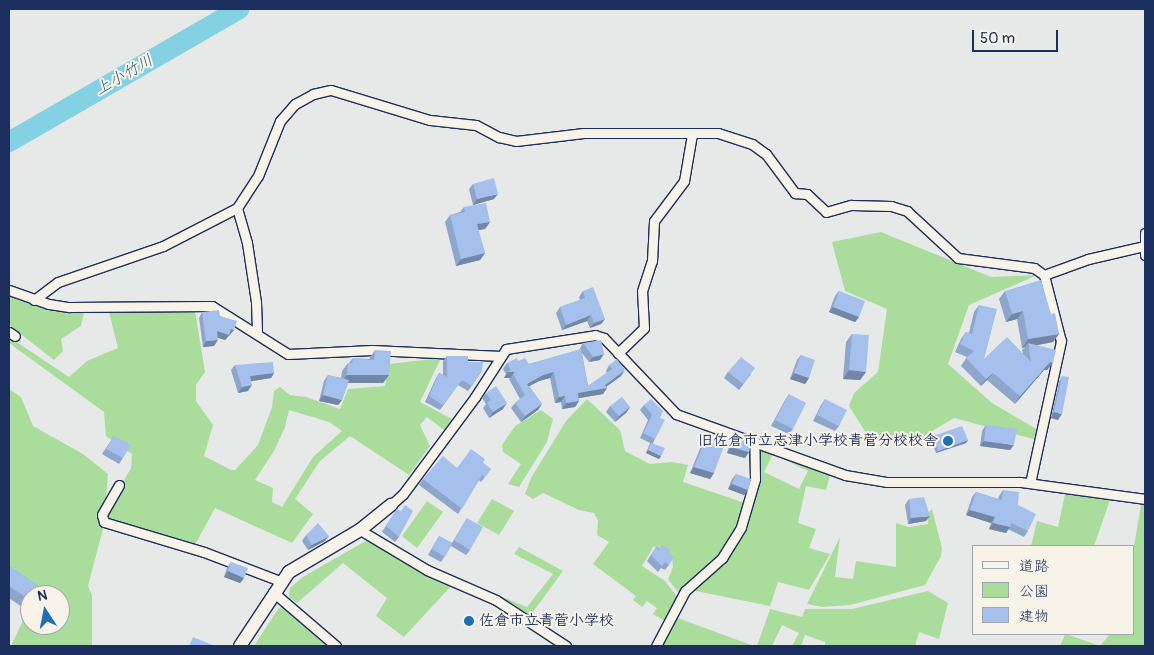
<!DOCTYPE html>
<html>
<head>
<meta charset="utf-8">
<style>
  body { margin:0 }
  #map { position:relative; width:1154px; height:655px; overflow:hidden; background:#e7e9e9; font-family:Pangolin,"Klee One",sans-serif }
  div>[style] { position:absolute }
  .green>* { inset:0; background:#aadc9c }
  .river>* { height:20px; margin:-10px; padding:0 10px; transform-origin:10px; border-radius:10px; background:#84d1e3 }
  .roads { filter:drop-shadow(1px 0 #1b2f5e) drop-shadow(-1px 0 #1b2f5e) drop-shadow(0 1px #1b2f5e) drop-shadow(0 -1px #1b2f5e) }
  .street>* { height:9px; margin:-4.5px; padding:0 4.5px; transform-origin:4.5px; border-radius:4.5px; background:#f7f3e8 }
  .secondary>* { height:12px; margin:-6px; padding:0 6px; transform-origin:6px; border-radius:6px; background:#f7f3e8 }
  .wall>* { inset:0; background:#8ea5cc }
  .shaded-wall>* { inset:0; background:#7486a6 }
  .building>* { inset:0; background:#a5c0ed }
  .dots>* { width:14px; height:14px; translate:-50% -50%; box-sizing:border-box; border:2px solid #f7f3e8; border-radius:50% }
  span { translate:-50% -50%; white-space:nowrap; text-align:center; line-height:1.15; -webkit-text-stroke:4px #f7f3e8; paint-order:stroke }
  .poi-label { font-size:15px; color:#1b2f5e; font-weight:700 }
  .right { translate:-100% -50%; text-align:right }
  .left { translate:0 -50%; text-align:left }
  .water-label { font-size:16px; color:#35587f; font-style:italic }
  .frame { position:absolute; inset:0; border:10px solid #1b2f5e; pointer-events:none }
  .legend { position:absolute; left:972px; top:545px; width:162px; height:90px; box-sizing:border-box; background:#f7f3e8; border:1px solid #9fa5b1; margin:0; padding:6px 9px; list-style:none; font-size:15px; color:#1b2f5e }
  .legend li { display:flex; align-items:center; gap:10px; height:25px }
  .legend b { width:25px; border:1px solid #9fa5b1 }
  .north { position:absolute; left:20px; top:585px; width:50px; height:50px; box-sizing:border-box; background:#f7f3e8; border:1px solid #9fa5b1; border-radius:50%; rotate:349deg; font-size:14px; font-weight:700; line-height:20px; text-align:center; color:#1b2f5e }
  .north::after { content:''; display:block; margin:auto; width:18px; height:22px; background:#1f6fb2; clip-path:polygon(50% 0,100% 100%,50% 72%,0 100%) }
  .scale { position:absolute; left:972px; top:30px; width:86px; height:22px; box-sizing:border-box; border:2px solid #1b2f5e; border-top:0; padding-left:6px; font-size:15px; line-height:18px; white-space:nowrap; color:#1b2f5e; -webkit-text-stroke:4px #f7f3e8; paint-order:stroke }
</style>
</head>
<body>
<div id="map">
  <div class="green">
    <i style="clip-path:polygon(881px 232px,991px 277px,1037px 275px,969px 305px,948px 364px,992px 403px,1038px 430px,1033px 439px,954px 418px,917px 440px,871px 441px,849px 406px,854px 393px,878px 372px,887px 309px,845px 291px,832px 242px)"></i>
    <i style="clip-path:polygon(9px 295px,50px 311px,84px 313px,81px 326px,61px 339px,63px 351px,54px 360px,9px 325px)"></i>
    <i style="clip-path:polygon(evenodd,195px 311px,205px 372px,196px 385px,196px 401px,213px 425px,204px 456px,231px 470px,235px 470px,258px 445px,272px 407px,274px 391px,280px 387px,290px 395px,306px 397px,340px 409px,348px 389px,385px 386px,389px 364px,441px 358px,420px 402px,452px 419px,444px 430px,427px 417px,420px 425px,430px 446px,409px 475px,350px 436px,320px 461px,295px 499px,313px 514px,292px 543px,215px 508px,195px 545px,107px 521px,104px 515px,131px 468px,132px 454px,106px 436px,104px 412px,9px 343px,9px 337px,69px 377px,87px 361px,118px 348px,109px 312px,195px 311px,289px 410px,329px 422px,342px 431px,313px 457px,282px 507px,272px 502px,273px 488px,255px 480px,274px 451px,285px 427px,289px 410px)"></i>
    <i style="clip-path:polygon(9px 389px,21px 397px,33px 426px,83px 454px,108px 474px,104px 525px,88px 586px,92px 595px,92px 646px,11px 646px,30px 606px,30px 625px,60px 625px,60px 595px,34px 595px,9px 577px)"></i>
    <i style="clip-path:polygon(587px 399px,620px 430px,625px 451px,650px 464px,672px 462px,688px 465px,683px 482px,745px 503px,727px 549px,680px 595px,668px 579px,673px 567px,672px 557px,654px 546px,642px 566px,665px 581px,678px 598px,665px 621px,653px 614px,657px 608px,647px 601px,642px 607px,633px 600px,636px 596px,593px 564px,609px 542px,597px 535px,598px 521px,594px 513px,579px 510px,543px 493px,533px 499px,525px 494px,531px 478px,566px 421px)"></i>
    <i style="clip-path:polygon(541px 410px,553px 419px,547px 442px,519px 487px,508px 484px,521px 464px,503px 452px,502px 445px,515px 426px)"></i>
    <i style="clip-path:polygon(759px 447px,773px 454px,764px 472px,799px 489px,808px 471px,779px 457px,830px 475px,826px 490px,806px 486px,798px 523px,816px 529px,809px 548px,830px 554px,809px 590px,778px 582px,770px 606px,691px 590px,735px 544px)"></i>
    <i style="clip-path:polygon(1065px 494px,1110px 500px,1094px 546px,1031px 546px,1037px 521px,1058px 527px)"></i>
    <i style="clip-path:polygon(492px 499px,514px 511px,499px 535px,477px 523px)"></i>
    <i style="clip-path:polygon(427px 501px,443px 512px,417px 548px,402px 536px)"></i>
    <i style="clip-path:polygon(1141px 505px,1145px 505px,1145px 646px,1060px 646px,1065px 635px,1059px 634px,1066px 634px,1100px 646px,1110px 634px,1133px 634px,1133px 552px)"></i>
    <i style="clip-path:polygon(932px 509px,942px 548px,941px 556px,925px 585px,850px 605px,822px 607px,807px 604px,840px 537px,835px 577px,853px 579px,856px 561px,896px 567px,896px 523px,909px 527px,928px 524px,928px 513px)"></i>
    <i style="clip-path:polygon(369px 539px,452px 585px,404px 637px,376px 616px,387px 598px,343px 563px,297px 603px,289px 597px,290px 588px,303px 577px)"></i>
    <i style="clip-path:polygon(519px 547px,563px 571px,530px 616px,500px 596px,527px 607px,553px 574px,514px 554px)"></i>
    <i style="clip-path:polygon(928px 591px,948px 603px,939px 639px,919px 632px,915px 646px,825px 646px,825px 642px,805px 635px,801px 646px,792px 646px,799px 633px,782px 625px,772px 646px,757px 646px,770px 609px,802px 617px,805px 609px,852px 609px)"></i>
    <i style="clip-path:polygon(282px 607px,327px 646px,254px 646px,278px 609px)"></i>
    <i style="clip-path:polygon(675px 617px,754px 646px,660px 646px)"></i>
  </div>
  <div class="river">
    <i style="left:9px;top:142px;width:266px;rotate:-30deg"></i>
  </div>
  <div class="roads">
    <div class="street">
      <i style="left:237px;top:208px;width:36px;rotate:74deg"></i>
      <i style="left:247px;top:243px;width:60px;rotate:81.3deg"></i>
      <i style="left:256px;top:302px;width:32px;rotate:88deg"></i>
      <i style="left:1145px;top:233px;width:22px;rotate:90deg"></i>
      <i style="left:1044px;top:275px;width:47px;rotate:-20deg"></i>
      <i style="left:1088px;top:259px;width:57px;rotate:-13.1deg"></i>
      <i style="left:9px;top:290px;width:42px;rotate:19.3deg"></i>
      <i style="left:49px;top:304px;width:20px;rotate:9deg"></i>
      <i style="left:69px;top:307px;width:143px;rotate:-0.4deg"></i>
      <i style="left:212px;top:306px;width:90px;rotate:32.3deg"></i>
      <i style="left:288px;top:354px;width:84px;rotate:-2.7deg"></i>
      <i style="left:372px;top:350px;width:129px;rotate:2.7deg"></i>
      <i style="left:34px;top:300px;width:30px;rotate:-37deg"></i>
      <i style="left:58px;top:282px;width:111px;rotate:-18.9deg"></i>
      <i style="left:163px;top:246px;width:83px;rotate:-27.2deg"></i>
      <i style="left:237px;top:208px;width:38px;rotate:-57deg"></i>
      <i style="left:258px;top:176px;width:59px;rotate:-68.2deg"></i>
      <i style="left:280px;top:121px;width:23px;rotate:-49deg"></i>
      <i style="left:295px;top:104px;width:21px;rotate:-29deg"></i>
      <i style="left:313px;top:94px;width:18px;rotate:-13deg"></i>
      <i style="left:331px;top:90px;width:103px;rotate:16.9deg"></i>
      <i style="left:430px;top:120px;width:46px;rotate:6.2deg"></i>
      <i style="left:476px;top:125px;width:26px;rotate:28deg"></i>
      <i style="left:499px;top:137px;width:17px;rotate:13deg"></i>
      <i style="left:516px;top:141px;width:68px;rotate:-6.7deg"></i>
      <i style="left:584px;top:133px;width:134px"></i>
      <i style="left:718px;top:133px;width:36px;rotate:18deg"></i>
      <i style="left:752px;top:144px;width:17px;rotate:36deg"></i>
      <i style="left:766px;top:154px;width:49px;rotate:53.4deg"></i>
      <i style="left:795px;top:193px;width:12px;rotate:5deg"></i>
      <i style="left:807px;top:194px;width:26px;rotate:43deg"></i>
      <i style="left:826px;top:212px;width:26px;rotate:-16deg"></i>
      <i style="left:851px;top:205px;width:40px;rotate:1.4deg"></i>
      <i style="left:891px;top:206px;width:17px;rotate:17deg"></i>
      <i style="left:907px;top:211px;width:69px;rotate:42.7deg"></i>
      <i style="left:958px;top:258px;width:77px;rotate:7.5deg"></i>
      <i style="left:1034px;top:268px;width:12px;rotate:35deg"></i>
      <i style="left:1044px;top:275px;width:68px;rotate:75.6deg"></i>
      <i style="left:1061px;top:341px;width:145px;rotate:102.3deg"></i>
      <i style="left:9px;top:332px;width:7px;rotate:34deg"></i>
      <i style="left:618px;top:353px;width:36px;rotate:-44deg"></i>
      <i style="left:644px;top:328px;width:37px;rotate:-93deg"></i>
      <i style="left:642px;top:291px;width:32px;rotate:-72deg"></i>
      <i style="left:652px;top:261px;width:40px;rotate:-87.1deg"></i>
      <i style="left:654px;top:221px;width:50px;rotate:-53.1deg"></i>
      <i style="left:684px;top:181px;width:48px;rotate:-80.3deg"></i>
      <i style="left:119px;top:485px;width:34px;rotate:120deg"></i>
      <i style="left:102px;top:515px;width:7px;rotate:74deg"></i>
      <i style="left:104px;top:522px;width:104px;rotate:16.7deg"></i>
      <i style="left:204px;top:552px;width:81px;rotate:20.9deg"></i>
      <i style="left:391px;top:505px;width:16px;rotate:-43deg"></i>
      <i style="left:403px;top:494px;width:121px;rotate:-53.4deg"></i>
      <i style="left:475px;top:397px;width:57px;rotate:-57.1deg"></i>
      <i style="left:506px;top:349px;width:90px;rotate:-8.9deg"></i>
      <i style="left:595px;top:335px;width:9px;rotate:18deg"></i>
      <i style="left:604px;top:338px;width:105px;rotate:46.5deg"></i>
      <i style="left:676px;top:414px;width:180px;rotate:19.8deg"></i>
      <i style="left:845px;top:475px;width:43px;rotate:9.5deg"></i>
      <i style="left:887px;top:482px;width:133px"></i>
      <i style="left:1020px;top:482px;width:126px;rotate:7.7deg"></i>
      <i style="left:360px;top:530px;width:78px;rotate:30.8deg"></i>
      <i style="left:427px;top:570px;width:75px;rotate:23.5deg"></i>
      <i style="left:496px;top:600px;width:84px;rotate:33.3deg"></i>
      <i style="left:273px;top:592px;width:83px;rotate:40.6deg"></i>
      <i style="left:656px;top:646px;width:62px;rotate:-62.2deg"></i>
      <i style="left:685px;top:591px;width:50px;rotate:-41.7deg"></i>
      <i style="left:722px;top:558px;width:36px;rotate:-58deg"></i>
      <i style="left:741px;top:527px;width:50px;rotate:-73.7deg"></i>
      <i style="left:755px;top:479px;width:39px;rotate:-91deg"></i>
    </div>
    <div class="secondary">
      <i style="left:240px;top:646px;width:89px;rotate:-56.5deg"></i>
      <i style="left:289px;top:572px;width:82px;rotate:-30.6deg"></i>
      <i style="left:360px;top:530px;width:40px;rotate:-39deg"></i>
    </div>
  </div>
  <div class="wall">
    <i style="clip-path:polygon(473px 184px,494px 199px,473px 205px,469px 189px)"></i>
    <i style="clip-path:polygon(464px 207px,490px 222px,485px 229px,478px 230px,485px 253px,480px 260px,456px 266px,445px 222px,450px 215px,460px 212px)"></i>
    <i style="clip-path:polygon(583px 291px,605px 319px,601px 324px,590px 328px,587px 321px,562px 330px,556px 313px,560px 307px,580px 300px,579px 297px)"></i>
    <i style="clip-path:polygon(839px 291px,859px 317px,855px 322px,829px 312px,835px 296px)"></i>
    <i style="clip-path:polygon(1005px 291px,1051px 314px,1059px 334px,1053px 342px,1037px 345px,1053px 363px,1047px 370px,1044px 370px,1015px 404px,987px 380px,981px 386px,961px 366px,967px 357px,955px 352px,961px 339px,966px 332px,969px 333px,974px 312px,979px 305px,984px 359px,1023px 353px,1022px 350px,1025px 347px,1022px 348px,1017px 319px,1006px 322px,999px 299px)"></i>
    <i style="clip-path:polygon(202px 312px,220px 316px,234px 330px,225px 340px,218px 338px,214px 346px,203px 347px,199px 318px)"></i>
    <i style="clip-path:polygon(852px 334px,866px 372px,860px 380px,843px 379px,846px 342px)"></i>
    <i style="clip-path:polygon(583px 343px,600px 360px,589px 362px,582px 353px,588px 386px,607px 373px,606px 371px,609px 365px,621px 376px,606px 387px,607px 388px,603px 394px,579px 398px,579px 401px,575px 407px,562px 409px,561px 402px,555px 403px,550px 378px,539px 381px,529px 386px,542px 404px,538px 410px,521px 422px,511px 408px,515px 403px,520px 399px,509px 379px,510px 378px,504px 378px,506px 374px,503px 369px,507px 363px,518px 361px,529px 364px,579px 350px)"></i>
    <i style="clip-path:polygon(375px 350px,389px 375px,383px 383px,348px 383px,342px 400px,338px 405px,319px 401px,324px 381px,328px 375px,341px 378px,342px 371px,348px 363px,349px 363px,353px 358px,369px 359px)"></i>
    <i style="clip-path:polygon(801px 355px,809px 378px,805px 384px,790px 379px,797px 360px)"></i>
    <i style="clip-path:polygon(447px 356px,468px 362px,482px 371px,468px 391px,458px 385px,440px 410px,425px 402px,436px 378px,439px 373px,443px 375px,443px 361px)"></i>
    <i style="clip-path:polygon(235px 365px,274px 373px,271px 378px,251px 381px,248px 391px,238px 393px,231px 370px)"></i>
    <i style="clip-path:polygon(728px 372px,751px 374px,739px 390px,724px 378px)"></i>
    <i style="clip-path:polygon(1062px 376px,1058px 420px,1051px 418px,1059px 382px)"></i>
    <i style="clip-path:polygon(486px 393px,503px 409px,489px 418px,483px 408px,486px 404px,482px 398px)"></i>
    <i style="clip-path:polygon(789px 394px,793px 429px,789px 434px,771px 426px,785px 400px)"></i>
    <i style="clip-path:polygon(825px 399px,839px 426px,835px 431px,813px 421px,821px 405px)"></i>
    <i style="clip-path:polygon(644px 405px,660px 418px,655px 439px,653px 443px,661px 456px,659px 459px,646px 453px,650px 443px,640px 438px,648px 420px,640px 410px)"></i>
    <i style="clip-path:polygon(610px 406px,630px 407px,626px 413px,615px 422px,606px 412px)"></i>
    <i style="clip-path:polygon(986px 425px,1010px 450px,980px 446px,982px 431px)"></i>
    <i style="clip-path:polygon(114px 436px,123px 458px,119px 464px,102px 454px)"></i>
    <i style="clip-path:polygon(933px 436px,968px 440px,966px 443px,936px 453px,931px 439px)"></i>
    <i style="clip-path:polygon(734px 437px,749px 452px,745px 458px,727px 453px,730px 442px)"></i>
    <i style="clip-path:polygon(706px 438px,714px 473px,710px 479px,690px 473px,702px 444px)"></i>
    <i style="clip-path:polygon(483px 463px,491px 469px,481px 482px,479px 480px,458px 514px,419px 485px,423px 479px,457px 468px)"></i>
    <i style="clip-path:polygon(736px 474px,748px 490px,744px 495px,728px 489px,732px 479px)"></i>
    <i style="clip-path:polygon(1003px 490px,1018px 505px,1028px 531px,1024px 537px,1008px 529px,1006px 533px,989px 529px,991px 523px,966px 515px,972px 497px,976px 492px,998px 499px,999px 496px)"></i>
    <i style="clip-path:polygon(909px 499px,926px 521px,908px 524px,905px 505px)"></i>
    <i style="clip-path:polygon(397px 509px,399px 537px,395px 542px,382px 532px)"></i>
    <i style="clip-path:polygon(467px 518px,470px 550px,466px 555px,451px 546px,441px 562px,428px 555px,439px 536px,452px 543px)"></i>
    <i style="clip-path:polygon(306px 535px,325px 541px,308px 550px,302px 541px)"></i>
    <i style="clip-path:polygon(656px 547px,669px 554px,669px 565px,665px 570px,661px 568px,658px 572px,647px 561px)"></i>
    <i style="clip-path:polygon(231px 562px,244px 578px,240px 583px,224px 577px,227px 568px)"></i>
    <i style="clip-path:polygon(9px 566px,37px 585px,22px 607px,9px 598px)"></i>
  </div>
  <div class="shaded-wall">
    <i style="clip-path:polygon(498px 194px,494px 199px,473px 205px,477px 199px)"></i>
    <i style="clip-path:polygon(490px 222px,485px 229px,472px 231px,477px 224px)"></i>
    <i style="clip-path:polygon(485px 253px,480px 260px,456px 266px,461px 259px)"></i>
    <i style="clip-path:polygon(833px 307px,859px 317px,855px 322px,829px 312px)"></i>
    <i style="clip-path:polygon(1023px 311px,1017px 319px,1006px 322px,1012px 314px)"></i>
    <i style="clip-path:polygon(591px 315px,587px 321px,562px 330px,566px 325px)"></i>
    <i style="clip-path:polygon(605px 319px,601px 324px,590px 328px,594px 323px)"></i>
    <i style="clip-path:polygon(231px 329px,234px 330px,225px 340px,213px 336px,217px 331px)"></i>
    <i style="clip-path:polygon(1059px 334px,1053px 342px,1028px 347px,1028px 343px,1025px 347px,1022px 348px,1028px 339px)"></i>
    <i style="clip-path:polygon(218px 340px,214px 346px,203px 347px,206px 341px)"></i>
    <i style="clip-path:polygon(604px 354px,600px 360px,589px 362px,593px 357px)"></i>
    <i style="clip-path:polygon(1050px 362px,1053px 363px,1047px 370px,1044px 370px,1015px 404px,1020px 396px)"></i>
    <i style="clip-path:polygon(625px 370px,621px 376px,603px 389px,607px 388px,603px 394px,574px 399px,578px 393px,605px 385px)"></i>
    <i style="clip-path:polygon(849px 370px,866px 372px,860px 380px,843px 379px)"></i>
    <i style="clip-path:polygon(508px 372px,515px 372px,513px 374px,510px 378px,504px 378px)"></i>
    <i style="clip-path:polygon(554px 372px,550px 378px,539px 381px,524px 389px,527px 384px,543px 375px)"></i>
    <i style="clip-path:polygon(274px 373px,271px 378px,246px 382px,250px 376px)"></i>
    <i style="clip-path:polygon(794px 373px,809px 378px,805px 384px,790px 379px)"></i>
    <i style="clip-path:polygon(993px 373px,987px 380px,981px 386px,986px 379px)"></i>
    <i style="clip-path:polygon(347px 375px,389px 375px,383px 383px,341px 383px)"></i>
    <i style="clip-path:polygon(252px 385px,248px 391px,238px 393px,242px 387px)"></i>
    <i style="clip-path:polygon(323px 395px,342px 400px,338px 405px,319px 401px)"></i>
    <i style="clip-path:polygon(565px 396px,561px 402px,555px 403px,559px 397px)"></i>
    <i style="clip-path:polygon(579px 401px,575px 407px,562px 409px,566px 403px)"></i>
    <i style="clip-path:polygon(507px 403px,503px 409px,489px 418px,493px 412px)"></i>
    <i style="clip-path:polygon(542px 404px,538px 410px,521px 422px,525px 416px)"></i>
    <i style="clip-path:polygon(630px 407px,626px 413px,615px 422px,619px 416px)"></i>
    <i style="clip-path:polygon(1054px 412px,1062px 414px,1058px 420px,1051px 418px)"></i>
    <i style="clip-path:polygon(968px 440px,966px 443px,936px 453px,938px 451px)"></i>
    <i style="clip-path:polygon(984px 441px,1014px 445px,1010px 450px,980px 446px)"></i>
    <i style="clip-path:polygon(731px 447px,749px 452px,745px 458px,727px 453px)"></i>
    <i style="clip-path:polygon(648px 450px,661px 456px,659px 459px,646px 453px)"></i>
    <i style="clip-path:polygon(694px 467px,714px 473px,710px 479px,690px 473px)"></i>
    <i style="clip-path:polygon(732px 484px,748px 490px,744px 495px,728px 489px)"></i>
    <i style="clip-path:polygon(970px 510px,995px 517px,991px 523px,966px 515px)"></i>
    <i style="clip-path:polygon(930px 516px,926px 521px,908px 524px,911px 518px)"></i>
    <i style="clip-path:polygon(993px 523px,1010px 527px,1006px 533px,989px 529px)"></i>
    <i style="clip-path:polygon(329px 536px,325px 541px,308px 550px,312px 545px)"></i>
    <i style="clip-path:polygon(228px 571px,244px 578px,240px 583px,224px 577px)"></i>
  </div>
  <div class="building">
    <i style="clip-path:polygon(494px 178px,498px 194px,477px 199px,473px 184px)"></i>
    <i style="clip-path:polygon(486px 203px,490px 222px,477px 224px,485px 253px,461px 259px,450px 215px,465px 212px,464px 207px)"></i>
    <i style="clip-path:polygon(1041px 280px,1051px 314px,1055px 313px,1059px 334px,1028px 339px,1023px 311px,1012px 314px,1005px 291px)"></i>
    <i style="clip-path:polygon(593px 287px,605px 319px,594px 323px,591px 315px,566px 325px,560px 307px,585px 298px,583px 291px)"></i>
    <i style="clip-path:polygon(839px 291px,865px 301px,859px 317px,833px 307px)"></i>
    <i style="clip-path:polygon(979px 305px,997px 309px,984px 359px,1007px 337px,1031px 362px,1028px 343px,1056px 350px,1053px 363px,1050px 362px,1020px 396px,993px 373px,986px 379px,966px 358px,974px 351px,960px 344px,966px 332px,972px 334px)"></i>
    <i style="clip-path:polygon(219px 310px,220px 316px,237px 321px,234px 330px,231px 329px,229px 335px,217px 331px,218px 340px,206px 341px,202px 312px)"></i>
    <i style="clip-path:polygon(852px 334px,869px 335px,866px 372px,849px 370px)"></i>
    <i style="clip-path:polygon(601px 340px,604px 354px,593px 357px,583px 343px)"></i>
    <i style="clip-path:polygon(581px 349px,588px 386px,612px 369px,609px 365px,617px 359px,625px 370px,605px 385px,607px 388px,578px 393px,579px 401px,566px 403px,565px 396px,559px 397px,554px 372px,543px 375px,527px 384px,542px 404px,525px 416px,515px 403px,525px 395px,513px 374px,515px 372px,508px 372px,511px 370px,507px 363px,517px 358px,518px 361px,525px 358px,529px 364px)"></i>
    <i style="clip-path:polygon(375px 350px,391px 351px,389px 375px,347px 375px,348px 363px,352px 363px,353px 358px,374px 360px)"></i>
    <i style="clip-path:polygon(801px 355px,815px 360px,809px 378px,794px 373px)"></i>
    <i style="clip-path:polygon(447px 356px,468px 356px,468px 362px,483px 362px,482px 371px,472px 386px,462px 380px,443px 405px,429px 396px,439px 373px,447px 377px)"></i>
    <i style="clip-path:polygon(741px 357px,755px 368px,743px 384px,728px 372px)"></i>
    <i style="clip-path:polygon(273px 362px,274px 373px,250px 376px,252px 385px,242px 387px,235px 365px)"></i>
    <i style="clip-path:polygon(328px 375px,349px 380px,342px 400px,323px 395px)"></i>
    <i style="clip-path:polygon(1062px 376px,1069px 377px,1062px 414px,1054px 412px)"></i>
    <i style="clip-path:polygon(496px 386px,507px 403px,493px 412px,487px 403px,491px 400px,486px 393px)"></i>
    <i style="clip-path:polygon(789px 394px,806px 403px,793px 429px,775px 420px)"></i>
    <i style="clip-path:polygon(622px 397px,630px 407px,619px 416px,610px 406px)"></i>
    <i style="clip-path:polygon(651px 399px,663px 411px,660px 418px,665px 420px,655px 439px,643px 433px,652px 415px,644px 405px)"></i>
    <i style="clip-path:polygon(825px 399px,847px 410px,839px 426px,817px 415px)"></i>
    <i style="clip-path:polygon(986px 425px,1017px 429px,1014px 445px,984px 441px)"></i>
    <i style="clip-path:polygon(962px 426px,968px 440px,938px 451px,933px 436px)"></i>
    <i style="clip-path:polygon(114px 436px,131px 445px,123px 458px,106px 449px)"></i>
    <i style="clip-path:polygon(734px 437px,752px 442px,749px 452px,731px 447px)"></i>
    <i style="clip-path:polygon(706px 438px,725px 443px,714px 473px,694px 467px)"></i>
    <i style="clip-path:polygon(651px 443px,665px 448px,661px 456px,648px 450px)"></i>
    <i style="clip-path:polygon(471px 449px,485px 459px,483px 463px,491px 469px,485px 477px,482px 475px,462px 509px,423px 479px,443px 456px,457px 468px)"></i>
    <i style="clip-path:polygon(736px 474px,751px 479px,748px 490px,732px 484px)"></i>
    <i style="clip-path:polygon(1003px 490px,1019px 492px,1018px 505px,1036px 514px,1028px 531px,1011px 523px,1010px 527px,993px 523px,995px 517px,970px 510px,976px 492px,1002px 500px)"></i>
    <i style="clip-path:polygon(924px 497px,930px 516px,911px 518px,909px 499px)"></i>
    <i style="clip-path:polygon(405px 505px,413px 511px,399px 537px,386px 526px,397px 509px,401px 511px)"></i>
    <i style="clip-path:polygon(467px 518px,483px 527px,470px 550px,454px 540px)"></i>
    <i style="clip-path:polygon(318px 523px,329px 536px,312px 545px,306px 535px)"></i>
    <i style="clip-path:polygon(439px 536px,452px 544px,445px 557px,432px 549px)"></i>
    <i style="clip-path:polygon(662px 545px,671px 550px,669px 554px,674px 557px,669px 565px,665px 562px,662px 566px,651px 555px,656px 547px,659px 550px)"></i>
    <i style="clip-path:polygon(231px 562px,248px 568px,244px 578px,228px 571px)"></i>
    <i style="clip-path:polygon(9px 566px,37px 585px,28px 599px,9px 586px)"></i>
    <i style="clip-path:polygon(193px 637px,215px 646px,189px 646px)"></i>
  </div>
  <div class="dots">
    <i style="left:948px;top:441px;background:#1f6fb2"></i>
    <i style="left:469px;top:621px;background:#1f6fb2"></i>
  </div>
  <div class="poi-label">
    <span class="right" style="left:938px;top:441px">旧佐倉市立志津小学校青菅分校校舎</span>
    <span class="left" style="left:479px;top:621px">佐倉市立青菅小学校</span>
  </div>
  <div class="water-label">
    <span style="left:124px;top:75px;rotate:-30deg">上小竹川</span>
  </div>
  <div class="frame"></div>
  <ul class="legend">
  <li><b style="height:6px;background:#f7f3e8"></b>道路</li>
  <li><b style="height:14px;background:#aadc9c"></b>公園</li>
  <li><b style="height:14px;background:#a5c0ed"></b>建物</li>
  </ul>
  <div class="north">N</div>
  <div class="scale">50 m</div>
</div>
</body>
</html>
